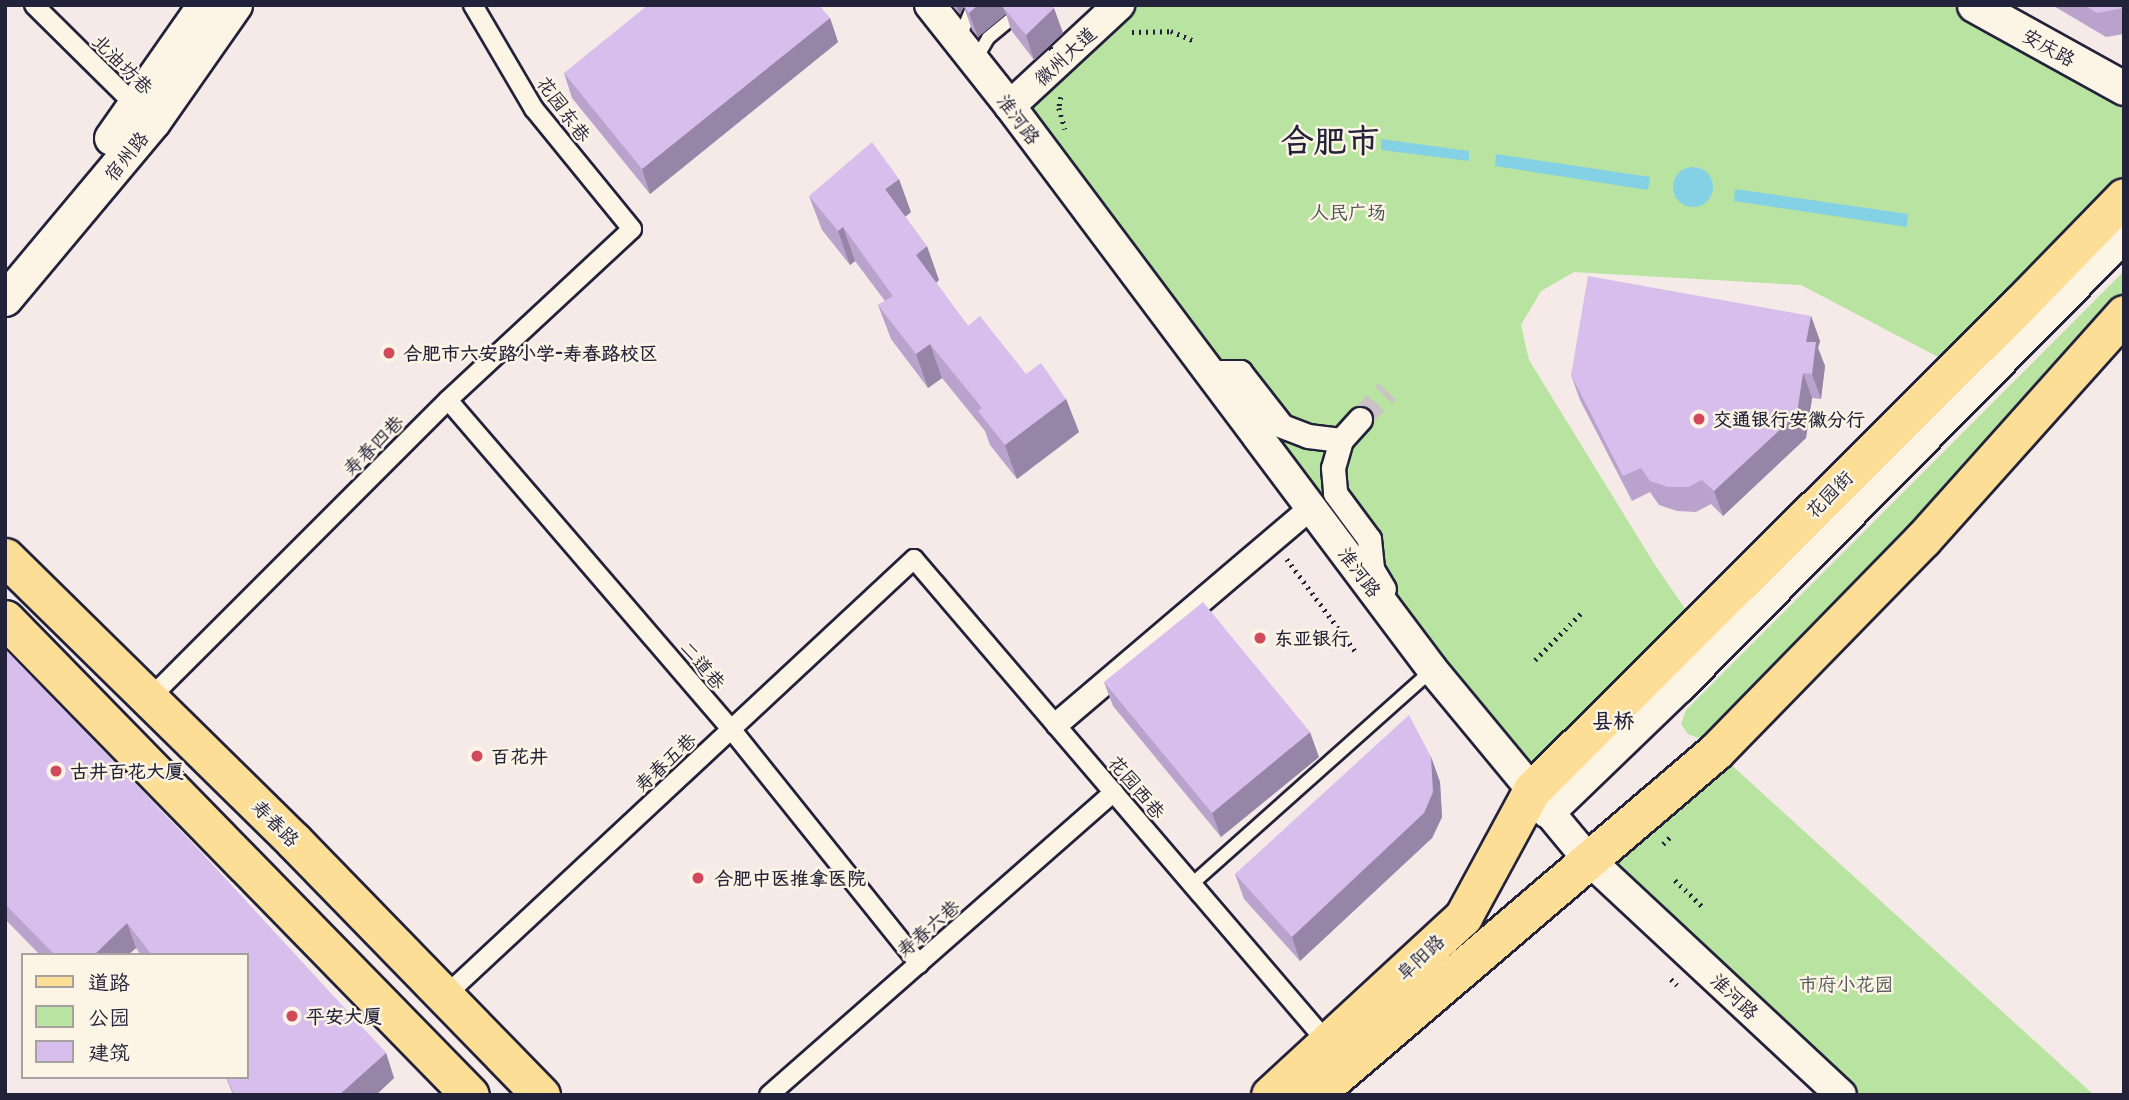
<!DOCTYPE html>
<html>
<head>
<meta charset="utf-8">
<style>
  body { margin:0 }
  #map { position:relative; width:2129px; height:1100px; overflow:hidden; background:#f5eae7; font-family:Mali,"LXGW WenKai TC",sans-serif }
  div>[style] { position:absolute }
  .green>* { inset:0; background:#b8e3a0 }
  .water>* { inset:0; background:#84d0e4 }
  .round { border-radius:50% }
  .minor-tunnel>* { height:23px; margin-top:-11.5px; transform-origin:0; background:repeating-linear-gradient(90deg,#cbc2c5 0 23px,transparent 0 34px) }
  .path>* { height:4.5px; margin-top:-2.25px; transform-origin:0; background:repeating-linear-gradient(90deg,#22223b 0 2px,transparent 0 7px) }
  .roads { filter:drop-shadow(2px 0 #22223b) drop-shadow(-2px 0 #22223b) drop-shadow(0 2px #22223b) drop-shadow(0 -2px #22223b) }
  .service>* { height:12px; margin:-6px; padding:0 6px; transform-origin:6px; border-radius:6px; background:#fcf5e5 }
  .pedestrian>* { height:18px; margin:-9px; padding:0 9px; transform-origin:9px; border-radius:9px; background:#fcf5e5 }
  .minor>* { height:23px; margin:-11.5px; padding:0 11.5px; transform-origin:11.5px; border-radius:11.5px; background:#fcf5e5 }
  .tertiary>* { height:30px; margin:-15px; padding:0 15px; transform-origin:15px; border-radius:15px; background:#fcf5e5 }
  .secondary>* { height:33px; margin:-16.5px; padding:0 16.5px; transform-origin:16.5px; border-radius:16.5px; background:#fcf5e5 }
  .primary>* { height:37px; margin:-18.5px; padding:0 18.5px; transform-origin:18.5px; border-radius:18.5px; background:#fdde96 }
  .path-bridge>* { height:4.5px; margin-top:-2.25px; transform-origin:0; background:repeating-linear-gradient(90deg,#22223b 0 2px,transparent 0 7px) }
  .wall>* { inset:0; background:#b9a3cc }
  .shaded-wall>* { inset:0; background:#9685a6 }
  .building>* { inset:0; background:#d7beed }
  .dots>* { width:19px; height:19px; translate:-50% -50%; box-sizing:border-box; border:4px solid #fcf5e5; border-radius:50% }
  span { translate:-50% -50%; white-space:nowrap; text-align:center; line-height:1.15; -webkit-text-stroke:5px #fcf5e5; paint-order:stroke }
  .street-label { font-size:19px; color:#22223b }
  .park-label { font-size:19px; color:#485254 }
  .poi-label { font-size:19px; color:#22223b; font-weight:700 }
  .left { translate:0 -50%; text-align:left }
  .neighbourhood-label { font-size:21px; color:#22223b; font-weight:700 }
  .town-label { font-size:33px; color:#22223b; font-weight:700 }
  .frame { position:absolute; inset:0; border:7px solid #22223b; pointer-events:none }
  .legend { position:absolute; left:21px; top:953px; width:228px; height:126px; box-sizing:border-box; background:#fcf5e5; border:2px solid #a5a1a1; margin:0; padding:9px 12px; list-style:none; font-size:21px; color:#22223b }
  .legend li { display:flex; align-items:center; gap:14px; height:35px }
  .legend b { width:35px; border:2px solid #a5a1a1 }
</style>
</head>
<body>
<div id="map">
  <div class="green">
    <i style="clip-path:polygon(1119px 5px,1975px 5px,2124px 88px,2124px 197px,1957px 367px,1801px 285px,1574px 272px,1541px 291px,1521px 325px,1529px 360px,1655px 565px,1697px 626px,1532px 790px,1010px 106px)"></i>
    <i style="clip-path:polygon(2124px 271px,2124px 315px,1711px 731px,1698px 738px,1688px 734px,1681px 724px,1686px 710px)"></i>
    <i style="clip-path:polygon(1716px 751px,2094px 1095px,1841px 1095px,1587px 858px)"></i>
  </div>
  <div class="water">
    <i style="clip-path:polygon(1381px 139px,1469px 151px,1469px 161px,1381px 150px)"></i>
    <i style="clip-path:polygon(1496px 154px,1650px 177px,1648px 190px,1495px 166px)"></i>
    <i class="round" style="left:1673px;top:167px;width:40px;height:40px"></i>
    <i style="clip-path:polygon(1735px 189px,1908px 214px,1907px 227px,1734px 201px)"></i>
  </div>
  <div class="minor-tunnel">
    <i style="left:1360px;top:419px;width:39px;rotate:-46deg"></i>
  </div>
  <div class="path">
    <i style="left:1132px;top:32px;width:39px;rotate:-1deg"></i>
    <i style="left:1171px;top:31px;width:25px;rotate:23deg"></i>
    <i style="left:1061px;top:97px;width:11px;rotate:100deg"></i>
    <i style="left:1059px;top:108px;width:22px;rotate:74deg"></i>
    <i style="left:1287px;top:559px;width:114px;rotate:53.5deg"></i>
    <i style="left:1535px;top:660px;width:69px;rotate:-45.6deg"></i>
    <i style="left:1663px;top:844px;width:13px;rotate:-45deg"></i>
    <i style="left:1675px;top:880px;width:40px;rotate:44deg"></i>
    <i style="left:1671px;top:979px;width:14px;rotate:45deg"></i>
  </div>
  <div class="roads">
    <div class="service">
      <i style="left:959px;top:40px;width:38px;rotate:-68deg"></i>
      <i style="left:976px;top:59px;width:24px;rotate:-60deg"></i>
      <i style="left:988px;top:38px;width:52px;rotate:-39.5deg"></i>
      <i style="left:1192px;top:884px;width:322px;rotate:-41.7deg"></i>
    </div>
    <div class="pedestrian">
      <i style="left:34px;top:5px;width:148px;rotate:44.7deg"></i>
      <i style="left:448px;top:400px;width:434px;rotate:49.3deg"></i>
      <i style="left:731px;top:729px;width:301px;rotate:51.3deg"></i>
      <i style="left:150px;top:698px;width:421px;rotate:-45deg"></i>
      <i style="left:448px;top:400px;width:251px;rotate:-42.9deg"></i>
      <i style="left:632px;top:229px;width:155px;rotate:-129.2deg"></i>
      <i style="left:534px;top:109px;width:121px;rotate:-120.4deg"></i>
      <i style="left:445px;top:996px;width:641px;rotate:-42.98deg"></i>
      <i style="left:914px;top:559px;width:635px;rotate:49.47deg"></i>
      <i style="left:769px;top:1095px;width:459px;rotate:-41.3deg"></i>
    </div>
    <div class="minor">
      <i style="left:1209px;top:372px;width:31px"></i>
      <i style="left:1240px;top:372px;width:68px;rotate:52.1deg"></i>
      <i style="left:1282px;top:426px;width:28px;rotate:21deg"></i>
      <i style="left:1308px;top:436px;width:33px;rotate:7deg"></i>
      <i style="left:1360px;top:419px;width:28px;rotate:132deg"></i>
      <i style="left:1341px;top:440px;width:29px;rotate:106deg"></i>
      <i style="left:1333px;top:468px;width:25px;rotate:85deg"></i>
      <i style="left:1335px;top:493px;width:57px;rotate:53.5deg"></i>
      <i style="left:1369px;top:539px;width:30px;rotate:84deg"></i>
      <i style="left:1372px;top:569px;width:23px;rotate:59deg"></i>
      <i style="left:1057px;top:723px;width:333px;rotate:-40.4deg"></i>
    </div>
    <div class="tertiary">
      <i style="left:930px;top:5px;width:129px;rotate:51.6deg"></i>
      <i style="left:1010px;top:106px;width:704px;rotate:53.15deg"></i>
      <i style="left:1432px;top:669px;width:157px;rotate:50.4deg"></i>
      <i style="left:1010px;top:106px;width:149px;rotate:-42.8deg"></i>
      <i style="left:1548px;top:811px;width:61px;rotate:50.3deg"></i>
      <i style="left:1587px;top:858px;width:347px;rotate:43deg"></i>
    </div>
    <div class="secondary">
      <i style="left:1974px;top:5px;width:171px;rotate:29deg"></i>
      <i style="left:111px;top:138px;width:162px;rotate:-55deg"></i>
      <i style="left:5px;top:299px;width:231px;rotate:-50.1deg"></i>
      <i style="left:153px;top:122px;width:143px;rotate:-55deg"></i>
      <i style="left:1532px;top:790px;width:26px;rotate:53deg"></i>
      <i style="left:1548px;top:811px;width:180px;rotate:-43.9deg"></i>
      <i style="left:1678px;top:686px;width:635px;rotate:-45.38deg"></i>
    </div>
    <div class="primary">
      <i style="left:5px;top:557px;width:404px;rotate:44.5deg"></i>
      <i style="left:293px;top:840px;width:356px;rotate:45.8deg"></i>
      <i style="left:5px;top:619px;width:665px;rotate:45.67deg"></i>
      <i style="left:1270px;top:1095px;width:263px;rotate:-42.7deg"></i>
      <i style="left:1463px;top:917px;width:145px;rotate:-61.5deg"></i>
      <i style="left:1532px;top:790px;width:689px;rotate:-44.88deg"></i>
      <i style="left:2020px;top:304px;width:149px;rotate:-45.8deg"></i>
      <i style="left:1314px;top:1095px;width:529px;rotate:-40.55deg"></i>
      <i style="left:1716px;top:751px;width:296px;rotate:-45.7deg"></i>
      <i style="left:1923px;top:539px;width:302px;rotate:-48.2deg"></i>
    </div>
  </div>
  <div class="path-bridge">
    <i style="left:1046px;top:42px;width:34px;rotate:52deg"></i>
  </div>
  <div class="wall">
    <i style="clip-path:polygon(951px 5px,1052px 5px,1063px 33px,1034px 60px,1011px 30px,1006px 14px,978px 37px,972px 30px,964px 7px,960px 14px)"></i>
    <i style="clip-path:polygon(2052px 5px,2124px 5px,2124px 34px,2106px 37px)"></i>
    <i style="clip-path:polygon(830px 18px,838px 42px,650px 194px,572px 98px,564px 73px)"></i>
    <i style="clip-path:polygon(809px 196px,911px 212px,905px 217px,939px 280px,936px 283px,968px 326px,1026px 374px,1066px 399px,1079px 432px,1017px 479px,990px 445px,985px 431px,942px 378px,928px 388px,891px 339px,878px 305px,885px 301px,855px 261px,850px 265px,822px 230px)"></i>
    <i style="clip-path:polygon(1811px 316px,1820px 341px,1818px 348px,1825px 366px,1821px 399px,1812px 398px,1806px 438px,1723px 516px,1711px 504px,1696px 512px,1677px 511px,1659px 505px,1650px 492px,1632px 501px,1580px 400px,1571px 375px)"></i>
    <i style="clip-path:polygon(5px 649px,386px 1053px,394px 1078px,376px 1095px,233px 1095px,226px 1077px,247px 1077px,247px 955px,141px 955px,136px 948px,128px 955px,40px 955px,5px 919px)"></i>
    <i style="clip-path:polygon(1104px 682px,1319px 757px,1221px 837px,1113px 706px)"></i>
    <i style="clip-path:polygon(1431px 757px,1440px 782px,1442px 817px,1432px 838px,1300px 961px,1244px 899px,1235px 874px)"></i>
  </div>
  <div class="shaded-wall">
    <i style="clip-path:polygon(956px 5px,964px 5px,960px 14px)"></i>
    <i style="clip-path:polygon(978px 5px,1016px 5px,1002px 6px,1006px 14px,978px 37px,969px 13px)"></i>
    <i style="clip-path:polygon(1054px 8px,1063px 33px,1034px 60px,1026px 35px)"></i>
    <i style="clip-path:polygon(830px 18px,838px 42px,650px 194px,642px 169px)"></i>
    <i style="clip-path:polygon(899px 179px,911px 212px,897px 223px,885px 189px)"></i>
    <i style="clip-path:polygon(843px 227px,855px 261px,850px 265px,838px 231px)"></i>
    <i style="clip-path:polygon(927px 246px,939px 280px,929px 289px,916px 255px)"></i>
    <i style="clip-path:polygon(1811px 316px,1820px 341px,1818px 348px,1825px 366px,1821px 399px,1812px 374px,1806px 342px)"></i>
    <i style="clip-path:polygon(930px 344px,942px 378px,928px 388px,916px 354px)"></i>
    <i style="clip-path:polygon(1803px 373px,1812px 398px,1806px 438px,1723px 516px,1714px 491px)"></i>
    <i style="clip-path:polygon(1066px 399px,1079px 432px,1017px 479px,1005px 445px)"></i>
    <i style="clip-path:polygon(1310px 732px,1319px 757px,1221px 837px,1212px 813px)"></i>
    <i style="clip-path:polygon(1431px 757px,1440px 782px,1442px 817px,1432px 838px,1300px 961px,1292px 937px)"></i>
    <i style="clip-path:polygon(127px 923px,136px 948px,128px 955px,94px 955px)"></i>
    <i style="clip-path:polygon(386px 1053px,394px 1078px,376px 1095px,339px 1095px)"></i>
  </div>
  <div class="building">
    <i style="clip-path:polygon(648px 5px,819px 5px,830px 18px,642px 169px,564px 73px)"></i>
    <i style="clip-path:polygon(964px 5px,978px 5px,969px 13px)"></i>
    <i style="clip-path:polygon(1052px 5px,1054px 8px,1026px 35px,1002px 6px)"></i>
    <i style="clip-path:polygon(2084px 5px,2124px 5px,2124px 8px,2097px 13px)"></i>
    <i style="clip-path:polygon(872px 142px,899px 179px,885px 189px,927px 246px,916px 255px,968px 326px,980px 316px,1026px 374px,1041px 363px,1066px 399px,1005px 445px,978px 411px,982px 408px,930px 344px,916px 354px,878px 305px,893px 296px,843px 227px,838px 231px,809px 196px)"></i>
    <i style="clip-path:polygon(1588px 276px,1811px 316px,1806px 342px,1816px 342px,1812px 374px,1803px 373px,1797px 414px,1714px 491px,1702px 480px,1688px 487px,1668px 487px,1650px 481px,1641px 468px,1623px 476px,1571px 375px)"></i>
    <i style="clip-path:polygon(1203px 602px,1310px 732px,1212px 813px,1104px 682px)"></i>
    <i style="clip-path:polygon(5px 649px,201px 852px,386px 1053px,339px 1095px,234px 1095px,227px 1077px,247px 1077px,247px 955px,152px 955px,127px 923px,94px 955px,55px 955px,5px 904px)"></i>
    <i style="clip-path:polygon(1409px 715px,1431px 757px,1433px 792px,1424px 813px,1292px 937px,1235px 874px)"></i>
  </div>
  <div class="dots">
    <i style="left:389px;top:353px;background:#d1495b"></i>
    <i style="left:1699px;top:419px;background:#d1495b"></i>
    <i style="left:1260px;top:638px;background:#d1495b"></i>
    <i style="left:477px;top:756px;background:#d1495b"></i>
    <i style="left:56px;top:771px;background:#d1495b"></i>
    <i style="left:698px;top:878px;background:#d1495b"></i>
    <i style="left:292px;top:1016px;background:#d1495b"></i>
  </div>
  <div class="street-label">
    <span style="left:2049px;top:47px;rotate:29deg">安庆路</span>
    <span style="left:1065px;top:56px;rotate:-43deg">徽州大道</span>
    <span style="left:123px;top:64px;rotate:45deg">北油坊巷</span>
    <span style="left:564px;top:109px;rotate:54deg">花园东巷</span>
    <span style="left:1019px;top:119px;rotate:53deg">淮河路</span>
    <span style="left:126px;top:156px;rotate:-51deg">宿州路</span>
    <span style="left:373px;top:445px;rotate:-45deg">寿春四巷</span>
    <span style="left:1829px;top:494px;rotate:-45deg">花园街</span>
    <span style="left:1360px;top:572px;rotate:53deg">淮河路</span>
    <span style="left:703px;top:665px;rotate:49deg">二道巷</span>
    <span style="left:665px;top:762px;rotate:-43deg">寿春五巷</span>
    <span style="left:1137px;top:787px;rotate:50deg">花园西巷</span>
    <span style="left:276px;top:823px;rotate:45deg">寿春路</span>
    <span style="left:928px;top:928px;rotate:-41deg">寿春六巷</span>
    <span style="left:1420px;top:957px;rotate:-43deg">阜阳路</span>
    <span style="left:1735px;top:996px;rotate:43deg">淮河路</span>
  </div>
  <div class="park-label">
    <span style="left:1348px;top:212px">人民广场</span>
    <span style="left:1846px;top:984px">市府小花园</span>
  </div>
  <div class="poi-label">
    <span class="left" style="left:403px;top:353px">合肥市六安路小学-寿春路校区</span>
    <span class="left" style="left:1713px;top:419px">交通银行安徽分行</span>
    <span class="left" style="left:1274px;top:638px">东亚银行</span>
    <span class="left" style="left:491px;top:756px">百花井</span>
    <span class="left" style="left:70px;top:771px">古井百花大厦</span>
    <span class="left" style="left:714px;top:878px">合肥中医推拿医院</span>
    <span class="left" style="left:306px;top:1016px">平安大厦</span>
  </div>
  <div class="neighbourhood-label">
    <span style="left:1613px;top:720px">县桥</span>
  </div>
  <div class="town-label">
    <span style="left:1330px;top:139px">合肥市</span>
  </div>
  <div class="frame"></div>
  <ul class="legend">
  <li><b style="height:9px;background:#fdde96"></b>道路</li>
  <li><b style="height:19px;background:#b8e3a0"></b>公园</li>
  <li><b style="height:19px;background:#d7beed"></b>建筑</li>
  </ul>
</div>
</body>
</html>
